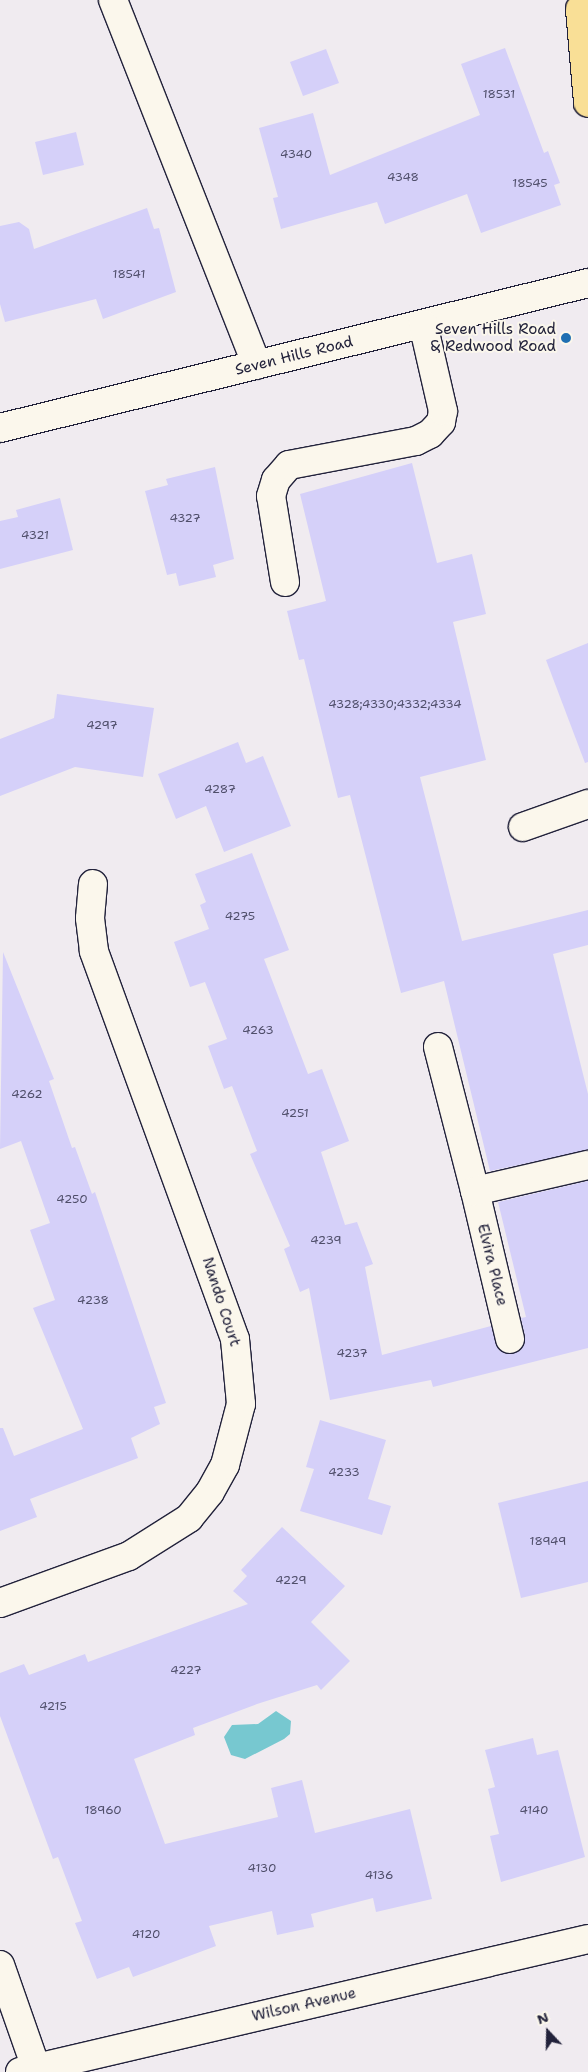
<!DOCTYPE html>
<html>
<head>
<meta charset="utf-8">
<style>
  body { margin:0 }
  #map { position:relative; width:588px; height:2072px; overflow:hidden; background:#f0ebf0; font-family:"Shantell Sans",sans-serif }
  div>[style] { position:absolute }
  .water>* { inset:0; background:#77c8d0 }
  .building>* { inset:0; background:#d5d0f9 }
  .roads { filter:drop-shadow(1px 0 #22223b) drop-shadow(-1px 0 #22223b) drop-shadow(0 1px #22223b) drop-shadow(0 -1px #22223b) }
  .minor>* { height:28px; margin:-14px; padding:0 14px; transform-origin:14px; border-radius:14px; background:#fbf7ec }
  .major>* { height:28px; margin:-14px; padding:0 14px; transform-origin:14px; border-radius:14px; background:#f9df96 }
  .dots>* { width:14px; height:14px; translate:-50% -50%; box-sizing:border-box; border:2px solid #fbf7ec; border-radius:50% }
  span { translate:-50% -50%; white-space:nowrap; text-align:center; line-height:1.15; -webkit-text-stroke:4px #fbf7ec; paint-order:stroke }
  .number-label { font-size:12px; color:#4f4e6a }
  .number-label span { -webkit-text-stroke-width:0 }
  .poi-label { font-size:15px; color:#22223b }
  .right { translate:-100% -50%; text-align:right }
  .street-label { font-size:15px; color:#22223b }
  .north { position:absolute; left:523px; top:2007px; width:50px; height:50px; -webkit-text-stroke:4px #fbf7ec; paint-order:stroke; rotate:339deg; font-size:14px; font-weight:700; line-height:20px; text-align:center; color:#22223b }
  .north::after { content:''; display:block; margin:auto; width:18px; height:22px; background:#22223b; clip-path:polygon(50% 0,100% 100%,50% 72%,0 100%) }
</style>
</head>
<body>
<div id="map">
  <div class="water">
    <i style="clip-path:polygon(276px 1711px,291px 1721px,290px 1734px,284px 1739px,245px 1759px,231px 1755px,224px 1737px,232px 1725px,258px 1724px)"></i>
  </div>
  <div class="building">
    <i style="clip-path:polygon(505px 48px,544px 153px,548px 151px,560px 183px,554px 185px,561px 205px,481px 233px,467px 194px,385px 224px,377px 202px,281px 229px,273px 198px,278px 197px,259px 128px,313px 113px,330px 175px,480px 115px,461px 64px)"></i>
    <i style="clip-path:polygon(326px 49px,339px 83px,303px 96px,290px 62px)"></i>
    <i style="clip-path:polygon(76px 132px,84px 165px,43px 175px,35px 142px)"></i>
    <i style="clip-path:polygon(147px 208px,154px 229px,159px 228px,176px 292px,103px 319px,96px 299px,5px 322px,0 304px,0 226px,19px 222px,29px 229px,34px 249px)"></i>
    <i style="clip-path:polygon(412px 463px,437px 563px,472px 554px,486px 614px,453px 622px,486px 760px,420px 777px,462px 941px,588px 910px,588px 945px,553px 954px,588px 1094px,588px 1150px,490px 1171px,444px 981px,401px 993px,350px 795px,338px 798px,304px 659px,299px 660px,287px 611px,326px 601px,300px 494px)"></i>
    <i style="clip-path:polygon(215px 467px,234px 559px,213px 565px,216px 577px,179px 586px,176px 573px,167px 575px,145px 491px,168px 485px,166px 479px)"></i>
    <i style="clip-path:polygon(60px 498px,73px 550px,0 569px,0 521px,18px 517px,16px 510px)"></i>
    <i style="clip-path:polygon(588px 643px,588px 762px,585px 763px,546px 660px)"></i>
    <i style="clip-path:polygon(57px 694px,154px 708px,143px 777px,75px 767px,0 796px,0 739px,54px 718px)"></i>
    <i style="clip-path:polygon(238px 742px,246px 763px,263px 756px,291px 826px,224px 852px,206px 806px,176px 819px,158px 774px)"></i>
    <i style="clip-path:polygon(252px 853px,289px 950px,264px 959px,308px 1074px,322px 1069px,349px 1141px,321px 1152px,345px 1225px,357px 1222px,373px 1264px,365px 1267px,382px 1355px,491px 1326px,499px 1350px,506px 1354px,520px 1351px,525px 1336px,521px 1318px,526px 1317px,498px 1202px,588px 1181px,588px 1348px,433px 1387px,431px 1380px,330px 1400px,309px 1288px,300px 1292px,284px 1249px,290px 1246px,250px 1154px,257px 1151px,232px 1086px,224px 1089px,208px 1046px,227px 1039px,205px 982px,190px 987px,174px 942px,209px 929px,200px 905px,206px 902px,195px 874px)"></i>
    <i style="clip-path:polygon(3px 952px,54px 1079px,49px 1081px,72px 1148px,75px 1147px,92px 1194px,95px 1192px,166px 1403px,154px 1407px,160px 1424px,131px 1438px,138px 1458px,30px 1499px,37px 1517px,0 1531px,0 1428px,3px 1428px,14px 1456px,83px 1429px,33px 1308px,55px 1300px,30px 1230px,50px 1223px,21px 1141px,0 1149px)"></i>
    <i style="clip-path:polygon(320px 1420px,386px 1440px,368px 1499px,391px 1506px,382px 1535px,300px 1511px,314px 1469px,306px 1467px)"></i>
    <i style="clip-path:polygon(588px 1481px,588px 1582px,521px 1598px,498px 1503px)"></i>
    <i style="clip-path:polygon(282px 1527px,345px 1586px,311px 1622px,350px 1661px,321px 1690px,317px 1685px,257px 1704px,193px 1728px,195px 1735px,134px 1759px,165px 1844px,278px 1817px,271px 1788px,302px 1780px,315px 1833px,410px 1809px,432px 1899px,376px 1912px,373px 1898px,311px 1914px,314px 1927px,277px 1935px,272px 1911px,209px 1926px,216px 1946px,133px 1977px,129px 1967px,97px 1979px,75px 1923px,82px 1921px,58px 1857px,53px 1859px,0 1716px,0 1673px,24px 1664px,29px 1675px,85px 1654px,88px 1662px,248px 1604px,233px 1591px,247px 1576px,241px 1570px)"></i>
    <i style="clip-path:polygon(533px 1738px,537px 1755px,558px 1750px,585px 1857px,501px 1882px,490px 1836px,499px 1834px,488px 1789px,495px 1787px,485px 1750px)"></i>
  </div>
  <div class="roads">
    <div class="minor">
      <i style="left:113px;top:0;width:392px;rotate:68.5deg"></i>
      <i style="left:0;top:428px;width:606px;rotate:-13.85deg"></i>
      <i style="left:285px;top:582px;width:87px;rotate:-99.2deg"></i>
      <i style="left:271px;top:496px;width:17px;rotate:-73deg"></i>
      <i style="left:276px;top:480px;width:20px;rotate:-49deg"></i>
      <i style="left:289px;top:465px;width:129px;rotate:-10.7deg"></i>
      <i style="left:416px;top:441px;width:16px;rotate:-27deg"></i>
      <i style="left:430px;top:434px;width:16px;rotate:-47deg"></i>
      <i style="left:441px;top:422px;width:11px;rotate:-80deg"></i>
      <i style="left:443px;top:411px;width:89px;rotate:-102.9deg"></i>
      <i style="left:523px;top:827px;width:69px;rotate:-19.5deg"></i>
      <i style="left:438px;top:1047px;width:149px;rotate:75.6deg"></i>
      <i style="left:510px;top:1339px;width:152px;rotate:-103.3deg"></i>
      <i style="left:475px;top:1191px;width:116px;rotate:-13deg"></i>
      <i style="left:0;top:1603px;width:137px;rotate:-20deg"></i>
      <i style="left:129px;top:1556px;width:71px;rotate:-32.3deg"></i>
      <i style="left:189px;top:1518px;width:33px;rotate:-51deg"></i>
      <i style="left:210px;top:1492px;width:31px;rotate:-61deg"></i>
      <i style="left:225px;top:1465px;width:63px;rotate:-75.3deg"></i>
      <i style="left:241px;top:1404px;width:65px;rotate:-95.3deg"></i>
      <i style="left:235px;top:1339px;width:413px;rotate:-110deg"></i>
      <i style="left:94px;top:951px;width:33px;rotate:-97deg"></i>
      <i style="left:90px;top:918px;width:34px;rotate:-85deg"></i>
      <i style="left:0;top:1965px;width:109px;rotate:70.7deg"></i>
      <i style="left:20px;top:2072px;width:583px;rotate:-13.18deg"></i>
    </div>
    <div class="major">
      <i style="left:580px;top:9px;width:94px;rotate:85.1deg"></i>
    </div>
  </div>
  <div class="dots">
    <i style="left:566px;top:338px;background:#1f6fb2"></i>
  </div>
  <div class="number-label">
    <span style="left:499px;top:95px">18531</span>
    <span style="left:296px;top:155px">4340</span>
    <span style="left:403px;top:178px">4348</span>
    <span style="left:530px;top:184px">18545</span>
    <span style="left:129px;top:275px">18541</span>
    <span style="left:185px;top:519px">4327</span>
    <span style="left:35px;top:536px">4321</span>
    <span style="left:395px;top:705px">4328;4330;4332;4334</span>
    <span style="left:102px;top:726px">4297</span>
    <span style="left:220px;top:790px">4287</span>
    <span style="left:240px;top:917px">4275</span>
    <span style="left:258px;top:1031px">4263</span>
    <span style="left:27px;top:1095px">4262</span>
    <span style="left:295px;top:1114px">4251</span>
    <span style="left:72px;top:1200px">4250</span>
    <span style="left:326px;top:1241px">4239</span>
    <span style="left:93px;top:1301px">4238</span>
    <span style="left:352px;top:1354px">4237</span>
    <span style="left:344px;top:1473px">4233</span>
    <span style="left:548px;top:1542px">18949</span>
    <span style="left:291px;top:1581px">4229</span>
    <span style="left:186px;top:1671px">4227</span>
    <span style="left:53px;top:1707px">4215</span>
    <span style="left:103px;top:1811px">18960</span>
    <span style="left:534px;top:1811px">4140</span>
    <span style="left:262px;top:1869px">4130</span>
    <span style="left:379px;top:1876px">4136</span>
    <span style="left:146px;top:1935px">4120</span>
  </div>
  <div class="poi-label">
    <span class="right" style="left:556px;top:338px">Seven Hills Road<br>&amp; Redwood Road</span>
  </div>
  <div class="street-label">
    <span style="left:294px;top:356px;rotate:-14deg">Seven Hills Road</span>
    <span style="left:492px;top:1265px;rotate:76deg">Elvira Place</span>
    <span style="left:221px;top:1302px;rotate:72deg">Nando Court</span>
    <span style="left:304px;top:2005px;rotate:-13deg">Wilson Avenue</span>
  </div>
  <div class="north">N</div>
</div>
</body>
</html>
